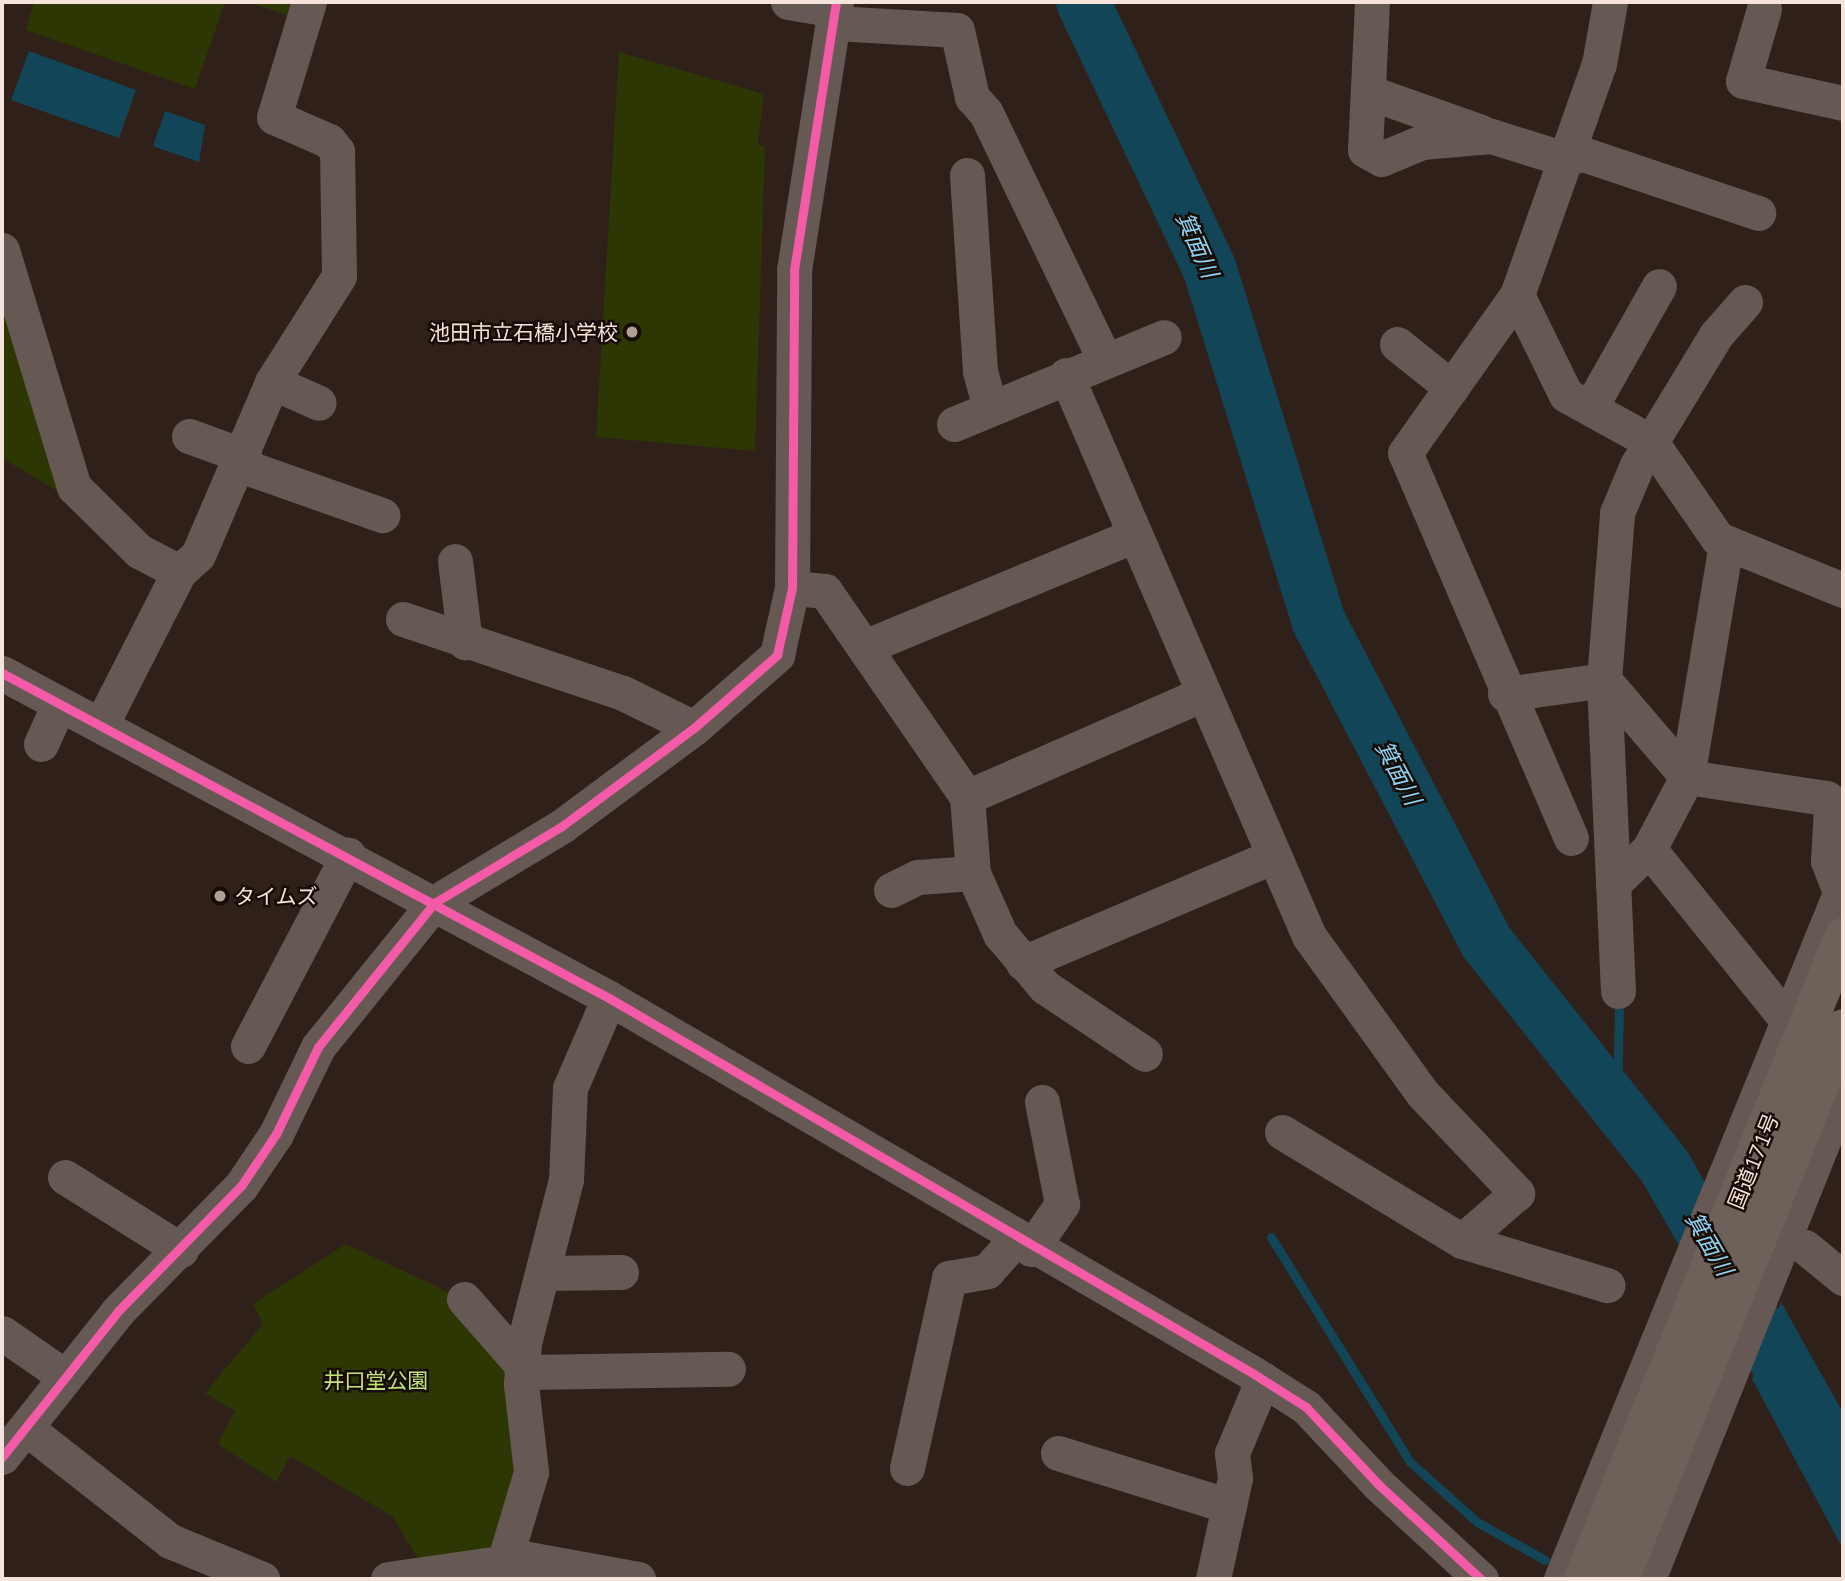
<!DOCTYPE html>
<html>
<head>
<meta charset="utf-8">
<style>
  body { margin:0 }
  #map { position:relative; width:1845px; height:1581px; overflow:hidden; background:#2f211a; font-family:Mulish,"Noto Sans JP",sans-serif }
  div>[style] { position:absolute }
  .green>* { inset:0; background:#2c3704 }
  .water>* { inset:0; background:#134559 }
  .stream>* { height:9px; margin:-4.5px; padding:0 4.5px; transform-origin:4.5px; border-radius:4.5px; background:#134559 }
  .river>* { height:54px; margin:-27px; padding:0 27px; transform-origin:27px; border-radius:27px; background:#134559 }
  .minor>* { height:35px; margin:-17.5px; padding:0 17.5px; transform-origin:17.5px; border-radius:17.5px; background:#665853 }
  .highway>* { height:38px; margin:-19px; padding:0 19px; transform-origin:19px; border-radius:19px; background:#6d615a }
  .cycleway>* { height:9px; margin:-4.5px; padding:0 4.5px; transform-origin:4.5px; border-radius:4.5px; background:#f35aa7 }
  .dots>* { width:19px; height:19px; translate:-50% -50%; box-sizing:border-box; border:4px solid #170b06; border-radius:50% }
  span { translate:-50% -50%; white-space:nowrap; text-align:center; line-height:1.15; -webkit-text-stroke:5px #170b06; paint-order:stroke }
  .poi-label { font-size:21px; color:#f6e3db }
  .right { translate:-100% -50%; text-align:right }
  .left { translate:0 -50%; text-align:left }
  .street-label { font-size:21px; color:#f6e3db }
  .park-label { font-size:21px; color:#c1e478 }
  .water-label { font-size:23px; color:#8dd4f5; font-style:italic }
  .frame { position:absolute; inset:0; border:4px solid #f6e3db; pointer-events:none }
</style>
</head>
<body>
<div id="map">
  <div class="green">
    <i style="clip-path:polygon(34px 2px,225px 2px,195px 89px,26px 30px)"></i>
    <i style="clip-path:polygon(248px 2px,298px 2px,293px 17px)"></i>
    <i style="clip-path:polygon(619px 52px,764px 94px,758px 144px,765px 148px,755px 451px,596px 437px)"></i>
    <i style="clip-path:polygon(2px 276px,66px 496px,2px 458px)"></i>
    <i style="clip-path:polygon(346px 1244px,448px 1292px,504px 1363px,520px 1474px,491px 1556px,420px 1562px,392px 1516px,290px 1456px,276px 1482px,218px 1444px,235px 1411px,205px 1393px,263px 1324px,253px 1304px)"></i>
  </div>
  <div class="water">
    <i style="clip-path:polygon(29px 51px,136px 90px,119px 138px,11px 100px)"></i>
    <i style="clip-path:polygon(165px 111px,205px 125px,199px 162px,153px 146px)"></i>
    <i style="clip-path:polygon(1781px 1302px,1843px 1413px,1843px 1549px,1752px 1379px)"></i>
  </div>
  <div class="stream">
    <i style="left:1617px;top:1108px;width:101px;rotate:-88.9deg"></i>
    <i style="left:1271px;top:1237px;width:264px;rotate:58.3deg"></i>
    <i style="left:1410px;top:1462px;width:90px;rotate:41.8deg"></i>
    <i style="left:1477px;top:1522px;width:78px;rotate:29.2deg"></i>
  </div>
  <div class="river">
    <i style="left:1083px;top:2px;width:297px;rotate:64.6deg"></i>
    <i style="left:1210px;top:270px;width:368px;rotate:72.8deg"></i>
    <i style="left:1319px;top:622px;width:362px;rotate:62.4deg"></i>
    <i style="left:1487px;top:943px;width:286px;rotate:51.5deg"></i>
    <i style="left:1665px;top:1167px;width:357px;rotate:60.1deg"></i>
  </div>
  <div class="minor">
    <i style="left:788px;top:2px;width:48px;rotate:9.7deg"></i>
    <i style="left:1372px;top:2px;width:148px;rotate:92.7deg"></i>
    <i style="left:1365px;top:150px;width:18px;rotate:29deg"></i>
    <i style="left:1381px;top:159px;width:44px;rotate:-22.5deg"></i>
    <i style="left:1422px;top:142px;width:69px;rotate:-5deg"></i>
    <i style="left:1491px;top:136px;width:77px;rotate:17.3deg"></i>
    <i style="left:1565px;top:159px;width:19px;rotate:-16deg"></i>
    <i style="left:1583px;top:154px;width:185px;rotate:18.6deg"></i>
    <i style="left:1764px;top:9px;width:75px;rotate:106.3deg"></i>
    <i style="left:1743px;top:81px;width:102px;rotate:12.4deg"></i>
    <i style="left:834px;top:23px;width:123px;rotate:3.3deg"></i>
    <i style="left:957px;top:30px;width:69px;rotate:77.4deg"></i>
    <i style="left:972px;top:97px;width:21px;rotate:49deg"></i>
    <i style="left:986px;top:113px;width:272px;rotate:64.3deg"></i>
    <i style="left:1368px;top:92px;width:120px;rotate:19.5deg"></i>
    <i style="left:967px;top:175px;width:196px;rotate:86.2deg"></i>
    <i style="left:980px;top:371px;width:38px;rotate:75deg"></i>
    <i style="left:2px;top:250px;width:248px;rotate:73.1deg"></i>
    <i style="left:74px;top:487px;width:91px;rotate:44.6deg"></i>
    <i style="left:139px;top:551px;width:45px;rotate:27.7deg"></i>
    <i style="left:1517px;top:295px;width:111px;rotate:63.9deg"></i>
    <i style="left:1566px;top:395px;width:97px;rotate:28.9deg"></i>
    <i style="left:1651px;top:442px;width:118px;rotate:55.4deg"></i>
    <i style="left:1718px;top:539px;width:135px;rotate:22.2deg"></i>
    <i style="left:1397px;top:344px;width:70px;rotate:38.7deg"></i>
    <i style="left:1066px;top:375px;width:611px;rotate:66.58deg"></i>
    <i style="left:1309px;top:936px;width:195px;rotate:54.2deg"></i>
    <i style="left:1423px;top:1094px;width:137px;rotate:46.5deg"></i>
    <i style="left:1517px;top:1193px;width:73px;rotate:138.9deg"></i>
    <i style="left:272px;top:382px;width:51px;rotate:24.1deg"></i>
    <i style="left:1590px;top:408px;width:140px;rotate:-60.5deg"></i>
    <i style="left:954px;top:424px;width:227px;rotate:-22.5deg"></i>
    <i style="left:189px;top:436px;width:59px;rotate:20deg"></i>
    <i style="left:240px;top:465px;width:151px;rotate:19.4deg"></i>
    <i style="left:455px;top:561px;width:82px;rotate:83deg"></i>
    <i style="left:792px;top:588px;width:33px;rotate:5deg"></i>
    <i style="left:825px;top:591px;width:250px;rotate:55.4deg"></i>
    <i style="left:967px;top:797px;width:76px;rotate:85.5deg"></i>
    <i style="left:973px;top:873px;width:67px;rotate:66.1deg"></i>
    <i style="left:1000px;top:934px;width:70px;rotate:49.7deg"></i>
    <i style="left:1045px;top:987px;width:120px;rotate:33.8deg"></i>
    <i style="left:403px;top:619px;width:232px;rotate:18.6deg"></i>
    <i style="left:623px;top:693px;width:79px;rotate:26.2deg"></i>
    <i style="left:867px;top:646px;width:287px;rotate:-22.5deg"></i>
    <i style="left:2px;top:673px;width:689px;rotate:28.17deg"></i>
    <i style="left:609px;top:998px;width:747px;rotate:30.24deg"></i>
    <i style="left:1254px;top:1374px;width:62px;rotate:32.4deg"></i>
    <i style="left:1306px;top:1407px;width:107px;rotate:46.9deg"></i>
    <i style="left:1379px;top:1485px;width:139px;rotate:42.7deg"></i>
    <i style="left:1505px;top:694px;width:100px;rotate:-8deg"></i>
    <i style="left:1604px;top:680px;width:128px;rotate:49.4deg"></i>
    <i style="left:101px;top:725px;width:172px;rotate:-63deg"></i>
    <i style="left:179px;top:572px;width:25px;rotate:-42deg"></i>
    <i style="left:198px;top:555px;width:188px;rotate:-66.8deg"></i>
    <i style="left:272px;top:382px;width:125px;rotate:-57.7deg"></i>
    <i style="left:339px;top:276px;width:125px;rotate:-90.9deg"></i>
    <i style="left:337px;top:151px;width:13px;rotate:-129deg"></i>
    <i style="left:329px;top:141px;width:60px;rotate:-156.4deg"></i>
    <i style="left:274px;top:117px;width:120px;rotate:-73.1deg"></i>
    <i style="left:41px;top:744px;width:44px;rotate:-65.8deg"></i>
    <i style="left:1687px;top:777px;width:237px;rotate:-80.5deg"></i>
    <i style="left:967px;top:797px;width:255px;rotate:-23.6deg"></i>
    <i style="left:1831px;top:807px;width:54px;rotate:93.2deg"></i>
    <i style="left:1828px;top:861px;width:34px;rotate:69deg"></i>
    <i style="left:1571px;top:838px;width:419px;rotate:-113.3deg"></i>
    <i style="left:1405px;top:453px;width:194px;rotate:-54.7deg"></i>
    <i style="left:1517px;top:295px;width:245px;rotate:-70.5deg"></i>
    <i style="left:1599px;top:64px;width:63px;rotate:-79.9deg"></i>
    <i style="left:1649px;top:849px;width:220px;rotate:51.1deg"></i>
    <i style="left:1613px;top:884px;width:50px;rotate:-44.2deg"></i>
    <i style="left:1649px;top:849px;width:81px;rotate:-62.2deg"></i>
    <i style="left:1687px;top:777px;width:141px;rotate:8.6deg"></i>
    <i style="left:1826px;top:798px;width:20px;rotate:33deg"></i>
    <i style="left:891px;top:890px;width:30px;rotate:-26deg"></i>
    <i style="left:918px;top:877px;width:55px;rotate:-4.2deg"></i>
    <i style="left:1023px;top:963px;width:271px;rotate:-23.1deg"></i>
    <i style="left:1618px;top:991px;width:311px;rotate:-92.6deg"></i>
    <i style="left:1604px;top:680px;width:168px;rotate:-85.5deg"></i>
    <i style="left:1617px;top:513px;width:52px;rotate:-67.4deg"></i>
    <i style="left:1637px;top:465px;width:152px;rotate:-58.7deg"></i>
    <i style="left:1716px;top:335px;width:44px;rotate:-48.7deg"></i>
    <i style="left:248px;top:1046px;width:216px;rotate:-62.4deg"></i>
    <i style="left:1282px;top:1132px;width:210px;rotate:31.2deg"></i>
    <i style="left:1462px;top:1241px;width:152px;rotate:16.9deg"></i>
    <i style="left:65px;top:1177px;width:137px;rotate:32.2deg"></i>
    <i style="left:1805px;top:1247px;width:49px;rotate:39.2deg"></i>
    <i style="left:1031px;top:1249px;width:55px;rotate:-55.4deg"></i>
    <i style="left:1062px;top:1204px;width:104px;rotate:-101.1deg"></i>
    <i style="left:544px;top:1273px;width:77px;rotate:-0.7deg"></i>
    <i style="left:464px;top:1299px;width:97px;rotate:48.8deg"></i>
    <i style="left:528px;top:1372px;width:200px;rotate:-0.9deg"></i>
    <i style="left:2px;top:1333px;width:75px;rotate:34.7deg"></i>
    <i style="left:26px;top:1428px;width:183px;rotate:38.1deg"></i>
    <i style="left:170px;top:1541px;width:100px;rotate:22.4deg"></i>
    <i style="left:1058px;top:1453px;width:179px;rotate:17.2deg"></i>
    <i style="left:2px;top:1457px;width:186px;rotate:-51.5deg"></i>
    <i style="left:118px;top:1311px;width:175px;rotate:-45.5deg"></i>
    <i style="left:241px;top:1186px;width:63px;rotate:-56.1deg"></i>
    <i style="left:276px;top:1134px;width:97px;rotate:-64.2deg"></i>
    <i style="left:318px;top:1047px;width:185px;rotate:-51.1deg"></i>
    <i style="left:434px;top:903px;width:149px;rotate:-31deg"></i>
    <i style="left:562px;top:826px;width:164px;rotate:-36.6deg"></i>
    <i style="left:694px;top:728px;width:111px;rotate:-41.3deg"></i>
    <i style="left:777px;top:655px;width:69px;rotate:-77.4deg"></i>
    <i style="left:792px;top:588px;width:318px;rotate:-89.6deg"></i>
    <i style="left:794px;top:270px;width:271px;rotate:-81.1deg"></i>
    <i style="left:907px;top:1468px;width:195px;rotate:-77.5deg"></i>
    <i style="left:949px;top:1278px;width:39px;rotate:-10deg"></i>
    <i style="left:987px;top:1271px;width:42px;rotate:-47.9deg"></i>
    <i style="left:388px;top:1579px;width:141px;rotate:-8.1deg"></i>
    <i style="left:528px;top:1559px;width:112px;rotate:10.3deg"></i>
    <i style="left:499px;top:1579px;width:112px;rotate:-73.3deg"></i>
    <i style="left:531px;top:1472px;width:89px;rotate:-96.5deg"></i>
    <i style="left:521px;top:1384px;width:41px;rotate:-85.8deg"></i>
    <i style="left:524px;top:1343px;width:168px;rotate:-75.6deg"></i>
    <i style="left:566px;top:1180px;width:92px;rotate:-87.5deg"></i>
    <i style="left:570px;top:1088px;width:98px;rotate:-66.6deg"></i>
    <i style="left:1213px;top:1579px;width:103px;rotate:-77.7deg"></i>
    <i style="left:1235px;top:1478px;width:25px;rotate:-97deg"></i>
    <i style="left:1232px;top:1453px;width:80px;rotate:-67.3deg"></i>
    <i style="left:1561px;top:1579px;width:748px;rotate:-67.86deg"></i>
    <i style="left:1648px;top:1579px;width:526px;rotate:-68.22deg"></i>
  </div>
  <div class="highway">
    <i style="left:1583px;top:1579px;width:693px;rotate:-67.95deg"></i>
    <i style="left:1620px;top:1579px;width:594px;rotate:-67.97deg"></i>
  </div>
  <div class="cycleway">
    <i style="left:2px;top:673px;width:689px;rotate:28.17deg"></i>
    <i style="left:609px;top:998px;width:747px;rotate:30.24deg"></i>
    <i style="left:1254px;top:1374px;width:62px;rotate:32.4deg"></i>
    <i style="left:1306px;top:1407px;width:107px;rotate:46.9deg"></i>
    <i style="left:1379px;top:1485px;width:139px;rotate:42.7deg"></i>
    <i style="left:2px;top:1457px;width:186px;rotate:-51.5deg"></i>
    <i style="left:118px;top:1311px;width:175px;rotate:-45.5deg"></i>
    <i style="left:241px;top:1186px;width:63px;rotate:-56.1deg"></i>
    <i style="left:276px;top:1134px;width:97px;rotate:-64.2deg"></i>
    <i style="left:318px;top:1047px;width:185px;rotate:-51.1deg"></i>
    <i style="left:434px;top:903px;width:149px;rotate:-31deg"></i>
    <i style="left:562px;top:826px;width:164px;rotate:-36.6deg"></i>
    <i style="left:694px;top:728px;width:111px;rotate:-41.3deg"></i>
    <i style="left:777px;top:655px;width:69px;rotate:-77.4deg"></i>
    <i style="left:792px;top:588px;width:318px;rotate:-89.6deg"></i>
    <i style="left:794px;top:270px;width:271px;rotate:-81.1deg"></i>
  </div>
  <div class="dots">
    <i style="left:632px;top:332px;background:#b09f97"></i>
    <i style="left:220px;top:896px;background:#b09f97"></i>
  </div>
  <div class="poi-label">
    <span class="right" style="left:618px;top:332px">池田市立石橋小学校</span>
    <span class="left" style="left:234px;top:896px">タイムズ</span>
  </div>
  <div class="street-label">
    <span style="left:1753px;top:1161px;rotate:-68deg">国道171号</span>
  </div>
  <div class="park-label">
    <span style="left:376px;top:1380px">井口堂公園</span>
  </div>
  <div class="water-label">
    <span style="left:1197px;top:245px;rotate:66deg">箕面川</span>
    <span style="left:1398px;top:773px;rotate:62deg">箕面川</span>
    <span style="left:1709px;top:1244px;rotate:60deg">箕面川</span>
  </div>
  <div class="frame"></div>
</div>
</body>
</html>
